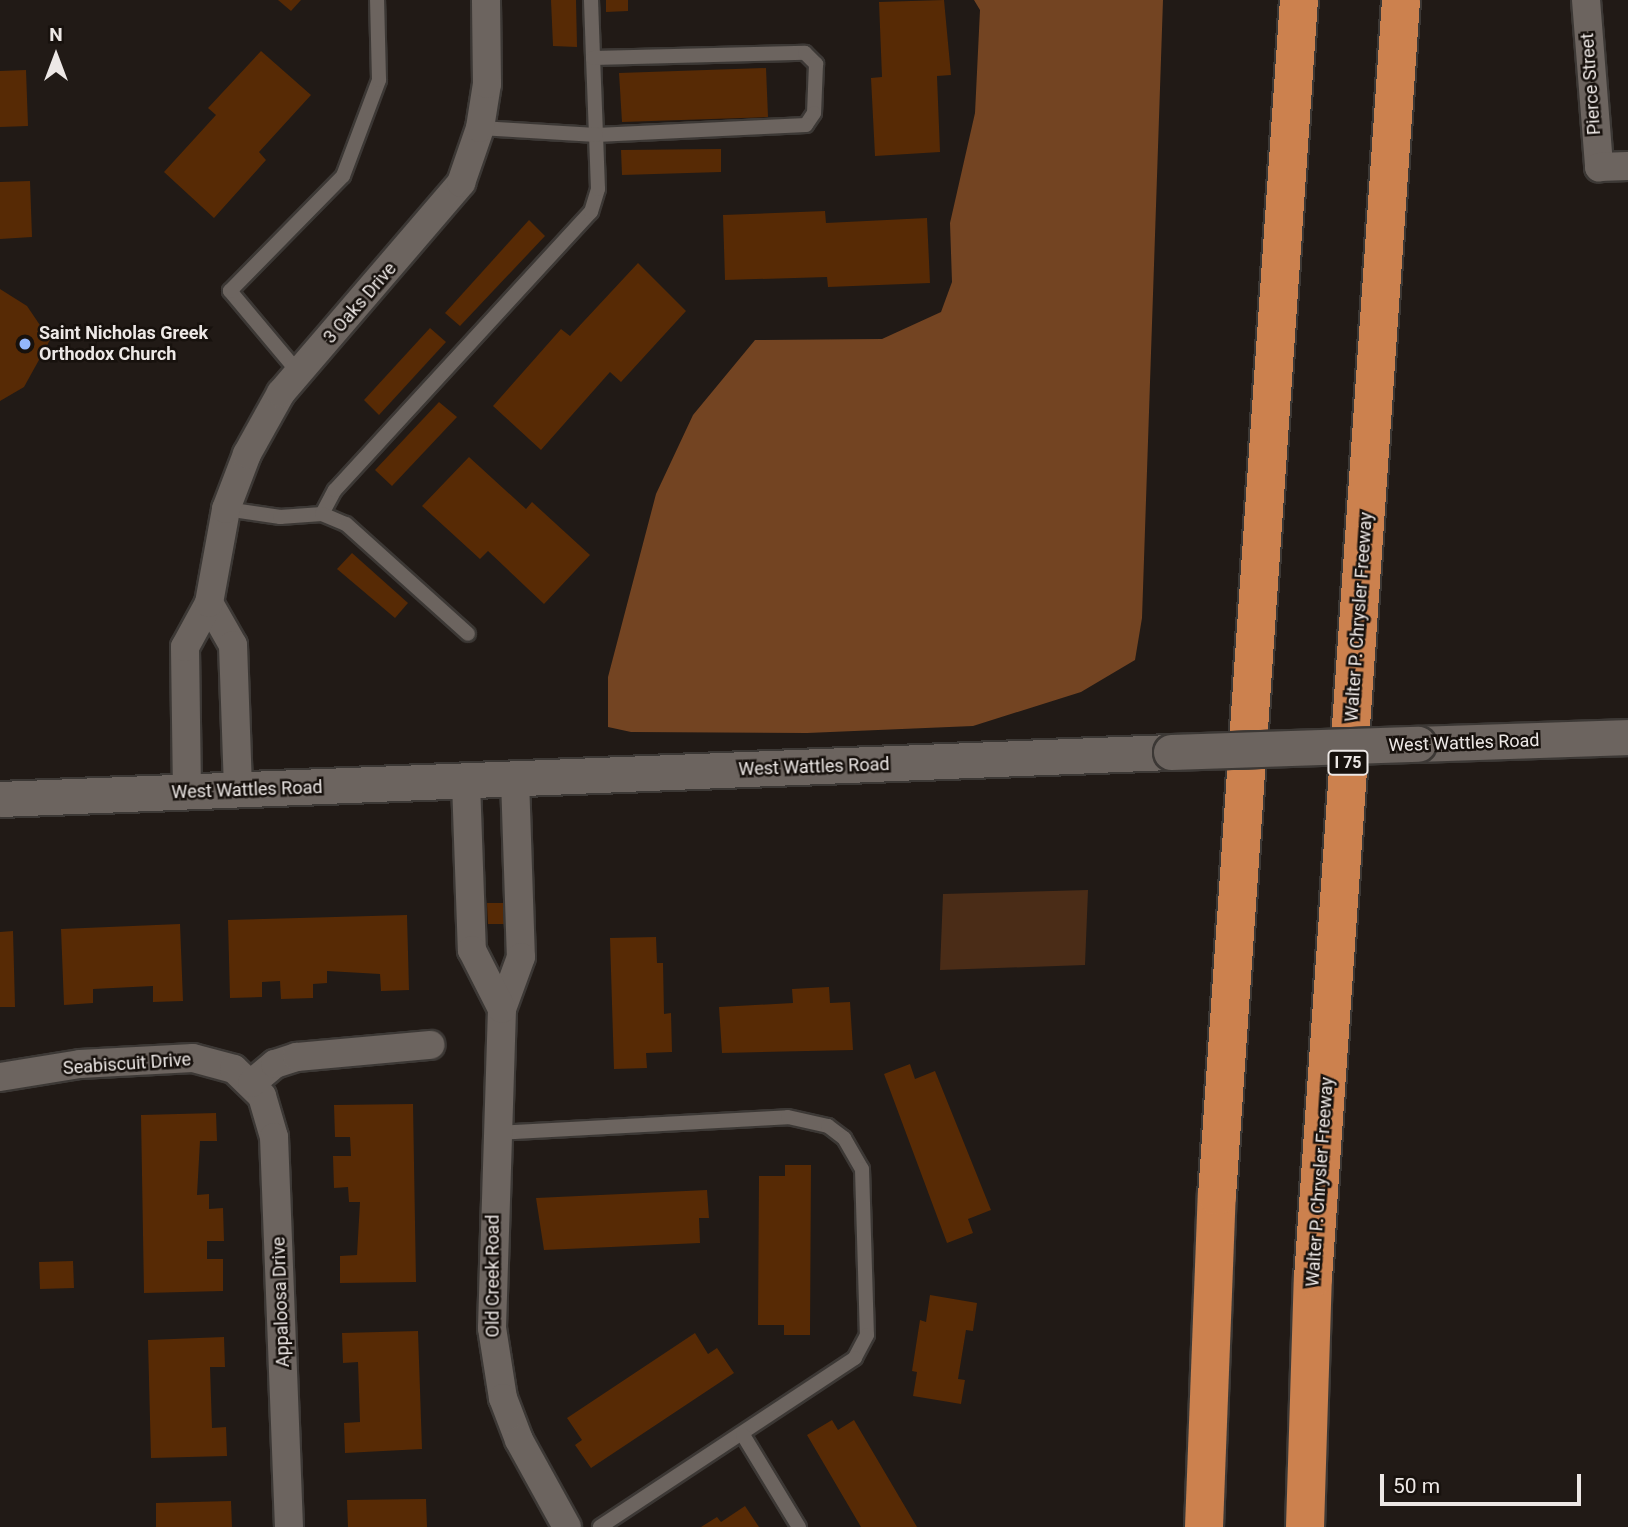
<!DOCTYPE html>
<html>
<head>
<meta charset="utf-8">
<style>
  body { margin:0 }
  #map { position:relative; width:1628px; height:1527px; overflow:hidden; background:#211a16; font-family:Roboto,sans-serif }
  div>[style] { position:absolute }
  .green>* { inset:0; background:#4a2c17 }
  .forest>* { inset:0; background:#734422 }
  .building>* { inset:0; background:#572a05 }
  .roads { filter:drop-shadow(2px 0 #3c3835) drop-shadow(-2px 0 #3c3835) drop-shadow(0 2px #3c3835) drop-shadow(0 -2px #3c3835) }
  .service>* { height:14px; margin:-7px; padding:0 7px; transform-origin:7px; border-radius:7px; background:#6c645f }
  .minor>* { height:28px; margin:-14px; padding:0 14px; transform-origin:14px; border-radius:14px; background:#6c645f }
  .tertiary>* { height:35px; margin:-17.5px; padding:0 17.5px; transform-origin:17.5px; border-radius:17.5px; background:#6c645f }
  .motorway>* { height:38px; margin:-19px; padding:0 19px; transform-origin:19px; border-radius:19px; background:#cc814e }
  .bridges { filter:drop-shadow(2px 0 #3c3835) drop-shadow(-2px 0 #3c3835) drop-shadow(0 2px #3c3835) drop-shadow(0 -2px #3c3835) }
  .tertiary-bridge>* { height:35px; margin:-17.5px; padding:0 17.5px; transform-origin:17.5px; border-radius:17.5px; background:#6c645f }
  .dots>* { width:19px; height:19px; translate:-50% -50%; box-sizing:border-box; border:4px solid #17110d; border-radius:50% }
  span { translate:-50% -50%; white-space:nowrap; text-align:center; line-height:1.15; -webkit-text-stroke:5px #17110d; paint-order:stroke }
  .shield-label span { padding:2px 5px; background:#17110d; border:2px solid; border-radius:5px; -webkit-text-stroke-width:0 }
  .shield-label { font-size:16px; color:#ede8e6; font-weight:700 }
  .street-label { font-size:18px; color:#ede8e6 }
  .poi-label { font-size:18px; color:#ede8e6; font-weight:700 }
  .left { translate:0 -50%; text-align:left }
  .north { position:absolute; left:21px; top:21px; width:70px; height:70px; -webkit-text-stroke:5px #17110d; paint-order:stroke; rotate:0deg; font-size:19px; font-weight:700; line-height:28px; text-align:center; color:#ede8e6 }
  .north::after { content:''; display:block; margin:auto; width:24px; height:32px; background:#ede8e6; clip-path:polygon(50% 0,100% 100%,50% 72%,0 100%) }
  .scale { position:absolute; left:1380px; top:1474px; width:201px; height:32px; box-sizing:border-box; border:4px solid #ede8e6; border-top:0; padding-left:9px; font-size:21px; line-height:24px; white-space:nowrap; color:#ede8e6; -webkit-text-stroke:5px #17110d; paint-order:stroke }
</style>
</head>
<body>
<div id="map">
  <div class="green">
    <i style="clip-path:polygon(1088px 890px,1085px 965px,940px 970px,943px 894px)"></i>
  </div>
  <div class="forest">
    <i style="clip-path:polygon(974px 0,1163px 0,1142px 618px,1135px 660px,1081px 692px,973px 726px,807px 733px,631px 732px,608px 727px,608px 677px,656px 494px,693px 415px,755px 340px,882px 339px,941px 312px,952px 282px,950px 223px,975px 113px,980px 10px)"></i>
  </div>
  <div class="building">
    <i style="clip-path:polygon(278px 0,301px 0,291px 11px)"></i>
    <i style="clip-path:polygon(551px 0,576px 0,577px 47px,553px 46px)"></i>
    <i style="clip-path:polygon(606px 0,628px 0,628px 11px,606px 12px)"></i>
    <i style="clip-path:polygon(944px 0,951px 75px,937px 76px,940px 152px,875px 156px,871px 78px,882px 77px,879px 2px)"></i>
    <i style="clip-path:polygon(261px 51px,311px 95px,259px 152px,266px 160px,214px 218px,164px 172px,216px 115px,208px 108px)"></i>
    <i style="clip-path:polygon(766px 68px,768px 117px,622px 122px,619px 73px)"></i>
    <i style="clip-path:polygon(26px 70px,28px 126px,0 127px,0 71px)"></i>
    <i style="clip-path:polygon(721px 149px,721px 172px,622px 175px,621px 150px)"></i>
    <i style="clip-path:polygon(30px 181px,32px 237px,0 239px,0 182px)"></i>
    <i style="clip-path:polygon(825px 211px,826px 223px,927px 218px,930px 283px,828px 287px,827px 277px,725px 280px,723px 215px)"></i>
    <i style="clip-path:polygon(529px 220px,545px 236px,460px 326px,445px 313px)"></i>
    <i style="clip-path:polygon(638px 263px,686px 311px,621px 382px,610px 372px,541px 450px,493px 406px,561px 329px,570px 336px)"></i>
    <i style="clip-path:polygon(0 289px,27px 306px,50px 340px,24px 387px,0 401px)"></i>
    <i style="clip-path:polygon(430px 328px,446px 342px,379px 415px,364px 400px)"></i>
    <i style="clip-path:polygon(439px 402px,457px 417px,392px 486px,375px 470px)"></i>
    <i style="clip-path:polygon(469px 457px,526px 509px,532px 502px,590px 555px,544px 604px,488px 551px,480px 559px,422px 506px)"></i>
    <i style="clip-path:polygon(352px 553px,408px 603px,395px 618px,337px 569px)"></i>
    <i style="clip-path:polygon(487px 903px,503px 903px,504px 924px,488px 924px)"></i>
    <i style="clip-path:polygon(407px 915px,409px 990px,381px 991px,380px 974px,327px 971px,327px 983px,313px 984px,313px 998px,281px 999px,280px 981px,262px 982px,262px 997px,230px 998px,228px 920px)"></i>
    <i style="clip-path:polygon(180px 924px,183px 1001px,153px 1002px,153px 986px,93px 989px,93px 1003px,64px 1005px,61px 929px)"></i>
    <i style="clip-path:polygon(13px 931px,15px 1007px,0 1007px,0 932px)"></i>
    <i style="clip-path:polygon(656px 937px,657px 963px,663px 963px,664px 1014px,671px 1013px,672px 1052px,646px 1053px,647px 1068px,614px 1069px,610px 938px)"></i>
    <i style="clip-path:polygon(829px 987px,830px 1003px,850px 1002px,853px 1050px,722px 1053px,719px 1007px,793px 1003px,792px 989px)"></i>
    <i style="clip-path:polygon(910px 1064px,915px 1079px,935px 1071px,991px 1210px,968px 1219px,973px 1233px,947px 1243px,884px 1074px)"></i>
    <i style="clip-path:polygon(413px 1104px,416px 1282px,340px 1283px,340px 1256px,357px 1255px,360px 1202px,349px 1202px,348px 1187px,334px 1188px,333px 1156px,351px 1156px,350px 1137px,335px 1137px,334px 1105px)"></i>
    <i style="clip-path:polygon(216px 1113px,217px 1141px,200px 1141px,197px 1195px,209px 1194px,209px 1209px,223px 1208px,224px 1241px,207px 1241px,207px 1259px,223px 1259px,223px 1291px,144px 1293px,141px 1115px)"></i>
    <i style="clip-path:polygon(785px 1165px,811px 1165px,810px 1335px,784px 1335px,784px 1325px,758px 1325px,759px 1176px,785px 1176px)"></i>
    <i style="clip-path:polygon(707px 1190px,709px 1218px,699px 1218px,700px 1243px,544px 1250px,536px 1198px)"></i>
    <i style="clip-path:polygon(73px 1261px,74px 1288px,40px 1289px,39px 1262px)"></i>
    <i style="clip-path:polygon(930px 1295px,977px 1303px,973px 1331px,966px 1330px,958px 1379px,965px 1380px,961px 1404px,913px 1396px,917px 1372px,912px 1371px,920px 1320px,926px 1322px)"></i>
    <i style="clip-path:polygon(418px 1331px,422px 1449px,345px 1453px,344px 1423px,360px 1422px,358px 1362px,343px 1363px,342px 1333px)"></i>
    <i style="clip-path:polygon(695px 1333px,708px 1354px,717px 1348px,734px 1373px,591px 1468px,575px 1445px,582px 1440px,567px 1418px)"></i>
    <i style="clip-path:polygon(224px 1337px,225px 1367px,210px 1367px,212px 1428px,226px 1427px,227px 1456px,151px 1458px,148px 1340px)"></i>
    <i style="clip-path:polygon(832px 1420px,838px 1430px,854px 1420px,917px 1527px,861px 1527px,807px 1435px)"></i>
    <i style="clip-path:polygon(426px 1499px,427px 1527px,348px 1527px,347px 1500px)"></i>
    <i style="clip-path:polygon(231px 1501px,232px 1527px,156px 1527px,156px 1503px)"></i>
    <i style="clip-path:polygon(745px 1506px,759px 1527px,701px 1527px,717px 1517px,721px 1522px)"></i>
  </div>
  <div class="roads">
    <div class="service">
      <i style="left:591px;top:0;width:58px;rotate:88deg"></i>
      <i style="left:298px;top:372px;width:106px;rotate:-130deg"></i>
      <i style="left:230px;top:291px;width:161px;rotate:-45.5deg"></i>
      <i style="left:343px;top:176px;width:103px;rotate:-69.4deg"></i>
      <i style="left:379px;top:80px;width:80px;rotate:-91.4deg"></i>
      <i style="left:226px;top:509px;width:55px;rotate:8.4deg"></i>
      <i style="left:280px;top:517px;width:42px;rotate:-4.1deg"></i>
      <i style="left:322px;top:514px;width:27px;rotate:-62deg"></i>
      <i style="left:335px;top:490px;width:378px;rotate:-47.4deg"></i>
      <i style="left:591px;top:212px;width:24px;rotate:-73deg"></i>
      <i style="left:598px;top:189px;width:54px;rotate:-92.1deg"></i>
      <i style="left:596px;top:135px;width:77px;rotate:-92.2deg"></i>
      <i style="left:593px;top:58px;width:212px;rotate:-1.4deg"></i>
      <i style="left:805px;top:53px;width:16px;rotate:45deg"></i>
      <i style="left:816px;top:64px;width:49px;rotate:92.3deg"></i>
      <i style="left:814px;top:113px;width:14px;rotate:124deg"></i>
      <i style="left:806px;top:125px;width:210px;rotate:177.3deg"></i>
      <i style="left:596px;top:135px;width:116px;rotate:-176.5deg"></i>
      <i style="left:322px;top:514px;width:26px;rotate:23deg"></i>
      <i style="left:346px;top:524px;width:164px;rotate:42deg"></i>
      <i style="left:496px;top:1133px;width:292px;rotate:-3.1deg"></i>
      <i style="left:788px;top:1117px;width:41px;rotate:12.7deg"></i>
      <i style="left:828px;top:1126px;width:20px;rotate:37deg"></i>
      <i style="left:844px;top:1138px;width:36px;rotate:60deg"></i>
      <i style="left:862px;top:1169px;width:166px;rotate:88.3deg"></i>
      <i style="left:867px;top:1335px;width:26px;rotate:118deg"></i>
      <i style="left:855px;top:1358px;width:306px;rotate:146.5deg"></i>
      <i style="left:743px;top:1435px;width:108px;rotate:58.7deg"></i>
    </div>
    <div class="minor">
      <i style="left:1586px;top:0;width:168px;rotate:85.5deg"></i>
      <i style="left:1599px;top:167px;width:29px;rotate:-2deg"></i>
      <i style="left:209px;top:603px;width:48px;rotate:60.3deg"></i>
      <i style="left:233px;top:645px;width:146px;rotate:88deg"></i>
      <i style="left:515px;top:779px;width:178px;rotate:88.1deg"></i>
      <i style="left:521px;top:957px;width:55px;rotate:110.1deg"></i>
      <i style="left:502px;top:1009px;width:319px;rotate:91.8deg"></i>
      <i style="left:492px;top:1328px;width:71px;rotate:81.1deg"></i>
      <i style="left:503px;top:1398px;width:45px;rotate:69.1deg"></i>
      <i style="left:519px;top:1440px;width:99px;rotate:61.1deg"></i>
      <i style="left:466px;top:782px;width:168px;rotate:88deg"></i>
      <i style="left:472px;top:950px;width:66px;rotate:63deg"></i>
      <i style="left:187px;top:792px;width:145px;rotate:-90.8deg"></i>
      <i style="left:185px;top:647px;width:50px;rotate:-61.4deg"></i>
      <i style="left:209px;top:603px;width:96px;rotate:-79.7deg"></i>
      <i style="left:226px;top:509px;width:59px;rotate:-69.1deg"></i>
      <i style="left:247px;top:454px;width:70px;rotate:-60.9deg"></i>
      <i style="left:281px;top:393px;width:277px;rotate:-49.4deg"></i>
      <i style="left:461px;top:183px;width:58px;rotate:-70.9deg"></i>
      <i style="left:480px;top:128px;width:45px;rotate:-81deg"></i>
      <i style="left:487px;top:84px;width:84px;rotate:-90.7deg"></i>
      <i style="left:0;top:1077px;width:81px;rotate:-9.2deg"></i>
      <i style="left:80px;top:1064px;width:113px;rotate:-3deg"></i>
      <i style="left:193px;top:1058px;width:42px;rotate:15deg"></i>
      <i style="left:234px;top:1069px;width:39px;rotate:44deg"></i>
      <i style="left:262px;top:1096px;width:43px;rotate:73.7deg"></i>
      <i style="left:274px;top:1137px;width:390px;rotate:87.8deg"></i>
      <i style="left:252px;top:1083px;width:30px;rotate:-40deg"></i>
      <i style="left:275px;top:1064px;width:23px;rotate:-18deg"></i>
      <i style="left:297px;top:1057px;width:134px;rotate:-5.2deg"></i>
    </div>
    <div class="tertiary">
      <i style="left:1418px;top:744px;width:210px;rotate:-1.9deg"></i>
      <i style="left:0;top:799px;width:1172px;rotate:-2.3deg"></i>
    </div>
    <div class="motorway">
      <i style="left:1204px;top:1527px;width:331px;rotate:-87.8deg"></i>
      <i style="left:1217px;top:1196px;width:1199px;rotate:-86.08deg"></i>
      <i style="left:1305px;top:1527px;width:249px;rotate:-88.2deg"></i>
      <i style="left:1313px;top:1278px;width:1281px;rotate:-86.06deg"></i>
    </div>
  </div>
  <div class="bridges">
    <div class="tertiary-bridge">
      <i style="left:1171px;top:752px;width:247px;rotate:-1.9deg"></i>
    </div>
  </div>
  <div class="dots">
    <i style="left:25px;top:344px;background:#94b7fd"></i>
  </div>
  <div class="shield-label">
    <span style="left:1348px;top:763px">I 75</span>
  </div>
  <div class="street-label">
    <span style="left:1591px;top:84px;rotate:-94deg">Pierce Street</span>
    <span style="left:360px;top:303px;rotate:-49deg">3 Oaks Drive</span>
    <span style="left:1359px;top:617px;rotate:-86deg">Walter P. Chrysler Freeway</span>
    <span style="left:1464px;top:743px;rotate:-2deg">West Wattles Road</span>
    <span style="left:814px;top:767px;rotate:-2deg">West Wattles Road</span>
    <span style="left:247px;top:790px;rotate:-2deg">West Wattles Road</span>
    <span style="left:127px;top:1064px;rotate:-4deg">Seabiscuit Drive</span>
    <span style="left:1320px;top:1182px;rotate:-86deg">Walter P. Chrysler Freeway</span>
    <span style="left:493px;top:1276px;rotate:-90deg">Old Creek Road</span>
    <span style="left:281px;top:1302px;rotate:-92deg">Appaloosa Drive</span>
  </div>
  <div class="poi-label">
    <span class="left" style="left:39px;top:344px">Saint Nicholas Greek<br>Orthodox Church</span>
  </div>
  <div class="north">N</div>
  <div class="scale">50 m</div>
</div>
</body>
</html>
